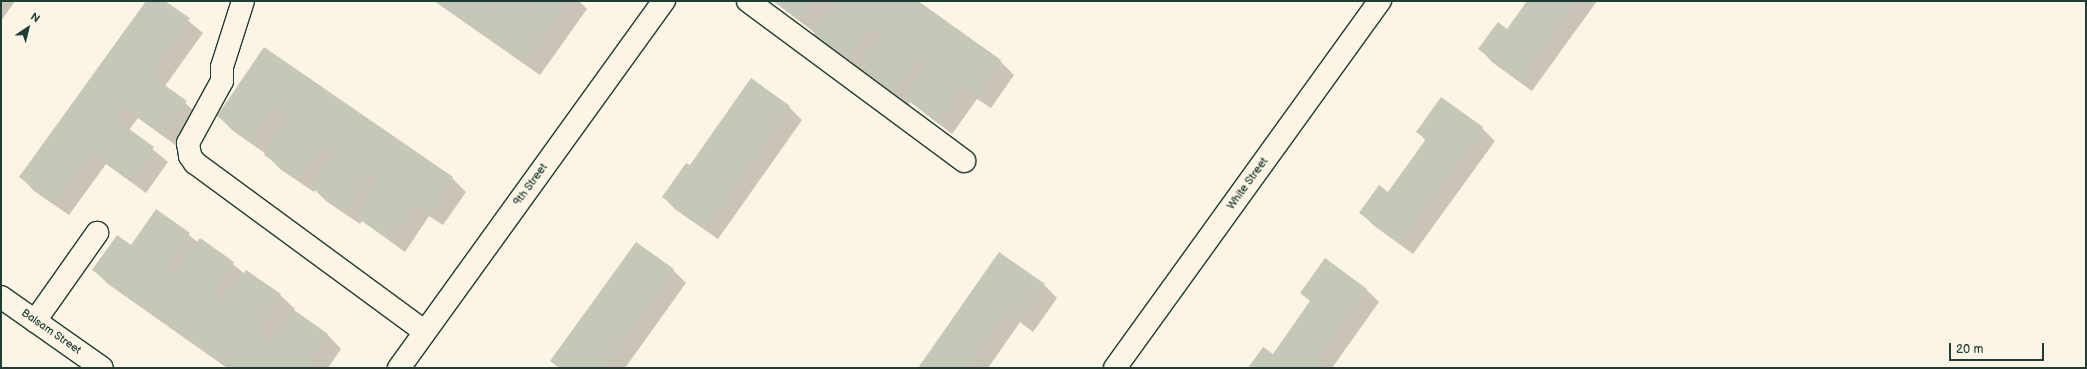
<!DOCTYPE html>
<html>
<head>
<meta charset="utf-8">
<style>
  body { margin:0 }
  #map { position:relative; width:2087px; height:369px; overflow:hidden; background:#fcf5e5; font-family:"Balsamiq Sans",sans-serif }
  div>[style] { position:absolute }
  .shadow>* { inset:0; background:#0003 }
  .building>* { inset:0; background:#c5c7b9 }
  .roads { filter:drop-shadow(1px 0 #1f3d34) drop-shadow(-1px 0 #1f3d34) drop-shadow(0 1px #1f3d34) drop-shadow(0 -1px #1f3d34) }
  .minor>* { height:22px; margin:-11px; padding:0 11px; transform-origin:11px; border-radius:11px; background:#fcf5e5 }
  span { translate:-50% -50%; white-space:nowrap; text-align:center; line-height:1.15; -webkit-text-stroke:4px #fcf5e5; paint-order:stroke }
  .street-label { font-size:11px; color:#1f3d34 }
  .frame { position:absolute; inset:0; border:2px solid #1f3d34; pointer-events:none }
  .north { position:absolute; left:8px; top:8px; width:40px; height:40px; -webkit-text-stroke:3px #fcf5e5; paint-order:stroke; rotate:35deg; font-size:11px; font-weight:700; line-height:16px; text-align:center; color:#1f3d34 }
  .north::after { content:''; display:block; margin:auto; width:14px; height:18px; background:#1f3d34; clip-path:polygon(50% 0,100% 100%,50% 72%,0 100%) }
  .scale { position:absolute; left:1949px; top:343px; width:95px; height:18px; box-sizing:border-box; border:2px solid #1f3d34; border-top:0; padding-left:5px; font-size:12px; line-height:14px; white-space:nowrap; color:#1f3d34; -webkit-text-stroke:3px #fcf5e5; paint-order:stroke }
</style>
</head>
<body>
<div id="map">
  <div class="shadow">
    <i style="clip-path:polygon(1px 1px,15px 1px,1px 21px)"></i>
    <i style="clip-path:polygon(147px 1px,164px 1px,203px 33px,165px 86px,200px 116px,178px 147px,138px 118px,129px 130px,168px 162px,146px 193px,106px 164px,69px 215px,34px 191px,20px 176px)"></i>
    <i style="clip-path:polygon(434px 1px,579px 1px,587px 9px,540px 75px)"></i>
    <i style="clip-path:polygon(773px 1px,916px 1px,1000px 61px,1014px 75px,991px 108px,977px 99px,952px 134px,910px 102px,908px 105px,863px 71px,862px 73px,828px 49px,815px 33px)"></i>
    <i style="clip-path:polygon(1528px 1px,1597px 1px,1532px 91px,1492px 62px,1480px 49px,1507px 30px)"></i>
    <i style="clip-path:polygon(264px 49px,452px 178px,466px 192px,443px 225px,429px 216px,405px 252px,362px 221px,360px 224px,326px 201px,315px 190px,314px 192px,280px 169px,266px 154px,232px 130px,218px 116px)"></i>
    <i style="clip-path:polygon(789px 107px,802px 120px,718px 239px,676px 210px,663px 197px,690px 166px)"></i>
    <i style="clip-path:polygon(1482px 128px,1495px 141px,1413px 254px,1373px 225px,1361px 212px,1388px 193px,1426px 141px,1417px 131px)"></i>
    <i style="clip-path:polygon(156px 211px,198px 242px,201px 239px,245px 274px,280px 295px,295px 309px,294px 311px,327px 334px,341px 349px,328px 368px,227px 368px,108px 284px,94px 270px,131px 246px)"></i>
    <i style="clip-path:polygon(636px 243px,673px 270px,686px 283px,625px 368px,559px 368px,552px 360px)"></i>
    <i style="clip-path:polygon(1044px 285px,1057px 298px,1033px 332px,1020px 322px,988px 368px,919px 368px)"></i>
    <i style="clip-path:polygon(1366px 289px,1379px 302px,1332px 368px,1249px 368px,1273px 355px,1311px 302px,1302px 293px)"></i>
  </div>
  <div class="building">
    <i style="clip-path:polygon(146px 1px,165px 1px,190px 18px,149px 74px,187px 101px,163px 134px,123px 105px,114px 118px,154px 147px,131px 179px,91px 151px,54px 202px,19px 177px)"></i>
    <i style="clip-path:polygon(438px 1px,516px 3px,568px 1px,525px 62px)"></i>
    <i style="clip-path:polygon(774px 1px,812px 1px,800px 19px)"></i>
    <i style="clip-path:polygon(837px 1px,918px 1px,1001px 60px,976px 95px,962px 85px,937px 121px,903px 97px,928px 61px,919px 55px,893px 92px,859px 68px,882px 35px,871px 27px,847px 60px,813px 35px)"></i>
    <i style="clip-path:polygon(1527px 1px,1575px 1px,1519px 79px,1478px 49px,1498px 22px,1507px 29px)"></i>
    <i style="clip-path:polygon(264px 47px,453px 177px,429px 212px,415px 203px,390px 239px,355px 215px,380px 179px,371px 173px,346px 211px,311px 187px,334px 154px,322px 146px,299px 179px,264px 155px,290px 117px,273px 106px,251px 140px,217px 116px)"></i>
    <i style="clip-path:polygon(751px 78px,790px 106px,705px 227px,662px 197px,686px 163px,690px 165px)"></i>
    <i style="clip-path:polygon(1441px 97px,1483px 127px,1400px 242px,1359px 213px,1379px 185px,1388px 192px,1426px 139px,1416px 132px)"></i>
    <i style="clip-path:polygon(156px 209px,190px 233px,166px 268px,174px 274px,200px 238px,234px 262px,212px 295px,223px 303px,246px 270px,281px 294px,255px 332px,271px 343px,294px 310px,328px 334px,304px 368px,231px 368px,92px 270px,117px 235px,131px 245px)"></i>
    <i style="clip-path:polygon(636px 242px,674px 269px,603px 368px,560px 368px,550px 361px)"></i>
    <i style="clip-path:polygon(999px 252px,1045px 284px,1020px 320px,1007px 310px,966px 368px,918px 368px)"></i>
    <i style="clip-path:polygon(1325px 258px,1367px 289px,1310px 368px,1248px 368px,1263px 347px,1273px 354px,1310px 301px,1300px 293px)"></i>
  </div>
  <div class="roads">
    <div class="minor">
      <i style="left:243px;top:1px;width:69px;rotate:107.7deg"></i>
      <i style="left:222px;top:67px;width:14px;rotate:90deg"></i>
      <i style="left:222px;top:81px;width:71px;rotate:118.7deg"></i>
      <i style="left:188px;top:143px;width:13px;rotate:81deg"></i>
      <i style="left:190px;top:156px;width:9px;rotate:54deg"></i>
      <i style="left:195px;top:163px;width:285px;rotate:36.3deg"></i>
      <i style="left:748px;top:1px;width:269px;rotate:36.5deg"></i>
      <i style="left:1px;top:297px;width:123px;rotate:35.1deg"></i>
      <i style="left:35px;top:321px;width:108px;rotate:-54.8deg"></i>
      <i style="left:399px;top:368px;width:453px;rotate:-54.2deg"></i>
      <i style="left:1115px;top:368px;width:453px;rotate:-54.2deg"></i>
    </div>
  </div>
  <div class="street-label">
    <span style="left:1248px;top:184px;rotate:-54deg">White Street</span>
    <span style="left:531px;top:185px;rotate:-54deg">9th Street</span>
    <span style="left:51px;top:332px;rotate:35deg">Balsam Street</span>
  </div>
  <div class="frame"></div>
  <div class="north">N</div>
  <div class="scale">20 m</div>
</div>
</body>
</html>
